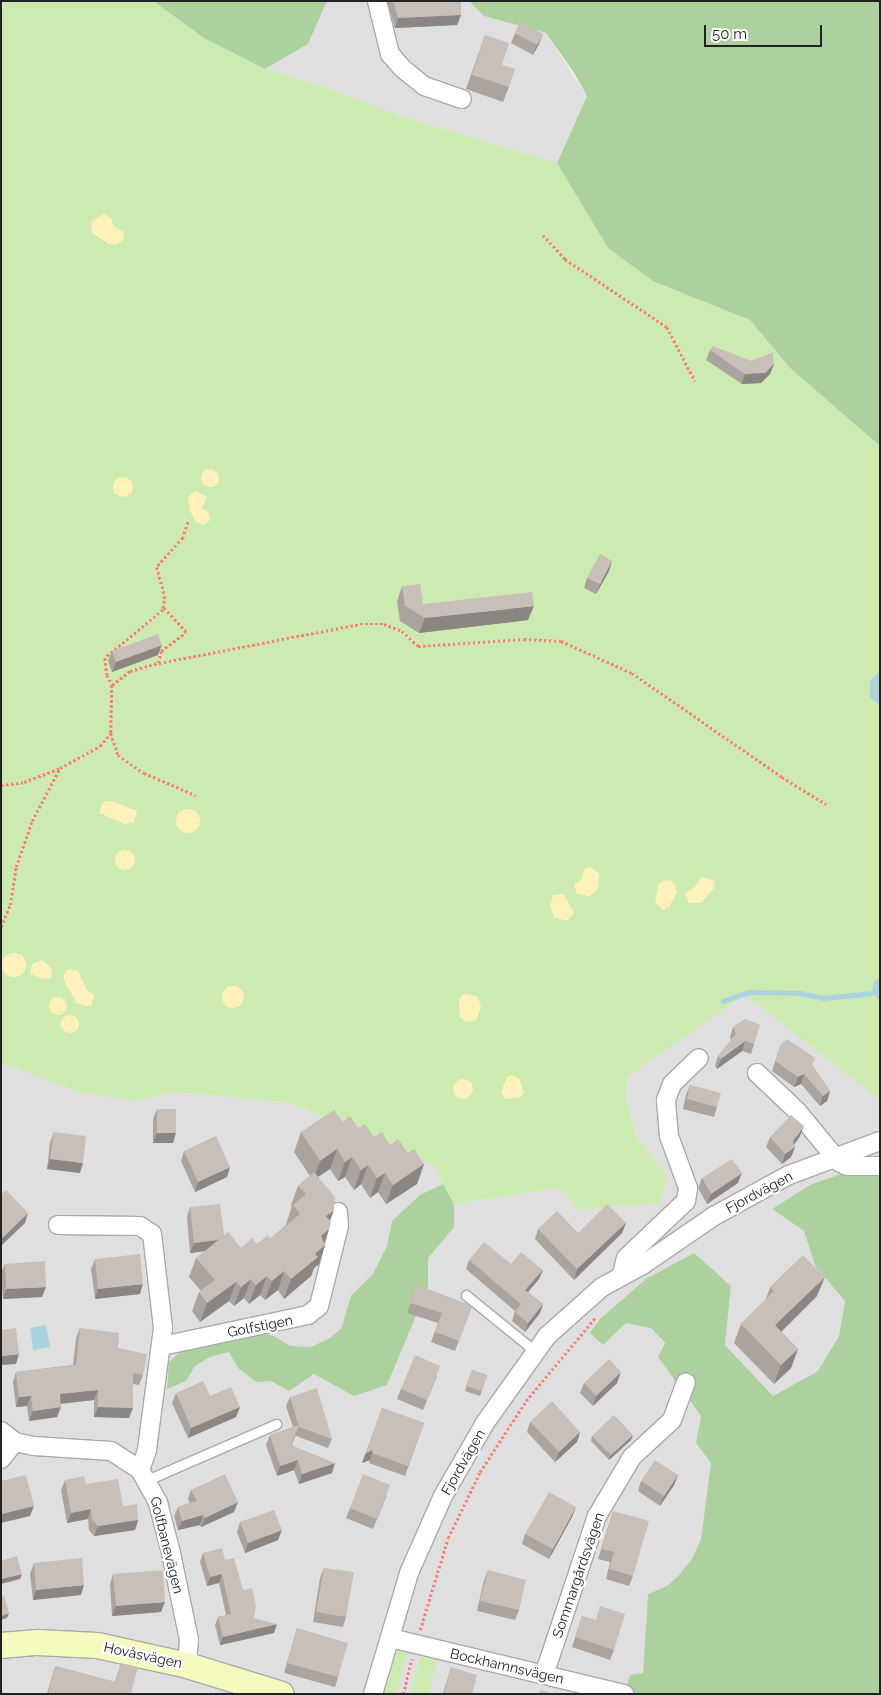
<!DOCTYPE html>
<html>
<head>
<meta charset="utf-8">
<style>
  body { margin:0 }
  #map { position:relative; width:881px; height:1695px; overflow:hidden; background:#f2efe9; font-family:Raleway,sans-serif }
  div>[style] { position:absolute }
  .residential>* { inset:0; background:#e0dfdf }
  .grass>* { inset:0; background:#cdebb0 }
  .forest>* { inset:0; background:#add19e }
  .sand>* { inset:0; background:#fff1ba }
  .round { border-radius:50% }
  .water>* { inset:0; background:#aad3df }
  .stream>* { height:4.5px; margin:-2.25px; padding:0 2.25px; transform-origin:2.25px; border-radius:2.25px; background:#aad3df }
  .path>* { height:2.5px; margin-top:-1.25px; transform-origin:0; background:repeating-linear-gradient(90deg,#fa8072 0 2.5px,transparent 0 5px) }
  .roads { filter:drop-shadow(1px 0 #a9a9a9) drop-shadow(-1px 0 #a9a9a9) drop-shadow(0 1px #a9a9a9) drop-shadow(0 -1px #a9a9a9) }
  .lane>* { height:9px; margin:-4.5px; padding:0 4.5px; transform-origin:4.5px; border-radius:4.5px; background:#fff }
  .street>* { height:18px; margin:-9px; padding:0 9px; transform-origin:9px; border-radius:9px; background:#fff }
  .secondary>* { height:25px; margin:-12.5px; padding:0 12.5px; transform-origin:12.5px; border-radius:12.5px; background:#f7fabf }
  .wall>* { inset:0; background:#aba49e }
  .shaded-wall>* { inset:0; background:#8b8681 }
  .building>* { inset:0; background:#c7bfb8 }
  span { translate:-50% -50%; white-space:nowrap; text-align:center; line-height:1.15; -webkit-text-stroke:4.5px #fff; paint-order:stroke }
  .street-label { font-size:14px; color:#222 }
  .frame { position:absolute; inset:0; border:2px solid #222; pointer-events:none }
  .scale { position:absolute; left:704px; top:25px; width:118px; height:22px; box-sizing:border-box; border:2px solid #222; border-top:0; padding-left:6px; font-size:15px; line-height:18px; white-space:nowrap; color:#222; -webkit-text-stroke:4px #fff; paint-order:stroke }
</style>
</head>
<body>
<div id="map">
  <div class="residential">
    <i style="clip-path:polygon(327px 1px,469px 1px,484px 16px,546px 33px,587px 96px,557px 163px,414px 120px,316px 84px,265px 69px,308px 44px)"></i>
    <i style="clip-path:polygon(745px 995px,880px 1100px,880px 1159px,772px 1209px,804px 1231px,815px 1266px,845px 1301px,839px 1336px,818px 1371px,773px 1396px,725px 1345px,731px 1286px,626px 1323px,651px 1327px,665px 1344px,681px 1390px,701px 1416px,696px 1443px,711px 1463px,701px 1539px,692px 1559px,678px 1576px,667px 1586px,648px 1594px,643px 1673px,629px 1694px,1px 1694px,1px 1063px,137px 1101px,175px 1092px,289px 1103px,433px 1165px,454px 1204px,560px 1188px,668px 1177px,637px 1138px,626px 1098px,628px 1075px)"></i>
  </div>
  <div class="grass">
    <i style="clip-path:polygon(1px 1px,153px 1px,204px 38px,265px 69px,316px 84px,414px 120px,557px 163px,608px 248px,750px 320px,790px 368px,880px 446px,880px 1100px,745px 995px,628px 1076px,626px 1098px,637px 1138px,668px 1177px,659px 1203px,579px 1210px,560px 1188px,454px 1204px,433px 1165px,289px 1103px,175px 1092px,137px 1101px,83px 1093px,1px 1063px)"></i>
    <i style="clip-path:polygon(393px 1650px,407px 1653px,396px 1694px,381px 1694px)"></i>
    <i style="clip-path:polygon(421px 1657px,437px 1660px,429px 1694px,410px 1694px)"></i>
  </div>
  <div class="forest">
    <i style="clip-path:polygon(153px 1px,327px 1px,308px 44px,265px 69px,204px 38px)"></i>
    <i style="clip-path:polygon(469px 1px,880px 1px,880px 446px,790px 368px,750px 320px,653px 281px,608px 248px,557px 163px,587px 96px,573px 71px,546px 33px,484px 16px)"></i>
    <i style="clip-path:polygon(844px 1173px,880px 1174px,880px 1694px,629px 1694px,627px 1686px,630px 1675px,643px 1673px,648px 1594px,667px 1586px,678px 1576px,692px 1559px,701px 1539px,711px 1463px,696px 1443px,701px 1416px,658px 1357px,665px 1343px,651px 1328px,626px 1323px,603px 1345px,590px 1333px,600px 1319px,646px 1279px,694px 1253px,731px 1286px,725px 1345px,773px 1396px,818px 1371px,839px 1336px,845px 1301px,815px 1266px,804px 1231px,772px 1209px,810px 1185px)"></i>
    <i style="clip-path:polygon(443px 1184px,454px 1204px,454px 1227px,428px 1258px,428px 1287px,387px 1385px,354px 1396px,314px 1374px,289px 1391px,271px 1381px,256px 1382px,238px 1368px,229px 1352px,210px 1357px,195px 1366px,186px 1381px,167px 1389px,169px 1362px,179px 1353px,252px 1331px,274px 1336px,290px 1346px,311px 1347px,330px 1338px,341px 1329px,351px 1296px,373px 1274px,387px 1246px,392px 1221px,420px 1195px)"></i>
  </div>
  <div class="sand">
    <i style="clip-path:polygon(104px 214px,111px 218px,114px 227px,124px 232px,123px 240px,117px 244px,109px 244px,91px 232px,92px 221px)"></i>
    <i class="round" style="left:201px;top:469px;width:18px;height:18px"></i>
    <i class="round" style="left:113px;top:477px;width:20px;height:20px"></i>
    <i style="clip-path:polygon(195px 491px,207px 497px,202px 508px,209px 513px,210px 520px,204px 525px,196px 522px,190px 511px,188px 497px)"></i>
    <i style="clip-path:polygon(111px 801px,137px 811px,134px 822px,125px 824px,99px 813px,103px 802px)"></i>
    <i class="round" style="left:176px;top:809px;width:24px;height:24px"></i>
    <i class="round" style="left:115px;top:850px;width:20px;height:20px"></i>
    <i style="clip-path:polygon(590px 867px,599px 874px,598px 890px,589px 896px,577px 894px,574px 885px,581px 880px,584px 869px)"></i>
    <i style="clip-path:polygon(701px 877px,715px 881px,714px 888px,701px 903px,689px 903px,685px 893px,695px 887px)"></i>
    <i style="clip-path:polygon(664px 880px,673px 881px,677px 892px,669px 907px,663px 910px,655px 903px,658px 885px)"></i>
    <i style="clip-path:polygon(564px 894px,574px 913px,567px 921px,554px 917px,550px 906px,553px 895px)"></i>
    <i class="round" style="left:2px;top:953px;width:24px;height:24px"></i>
    <i style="clip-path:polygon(42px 960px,52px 969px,51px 978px,44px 979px,30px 974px,32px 964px)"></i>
    <i style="clip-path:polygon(69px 969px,78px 971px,86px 989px,94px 995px,91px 1007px,77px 1003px,66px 985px,63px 976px)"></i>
    <i class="round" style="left:222px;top:986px;width:22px;height:22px"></i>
    <i style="clip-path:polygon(467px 994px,478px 997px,481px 1007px,476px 1020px,466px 1022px,460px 1017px,459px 1000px,462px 995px)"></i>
    <i class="round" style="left:49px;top:997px;width:18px;height:18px"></i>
    <i class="round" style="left:61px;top:1015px;width:18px;height:18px"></i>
    <i style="clip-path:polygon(512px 1075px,519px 1078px,524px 1094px,518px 1098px,505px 1099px,501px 1092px,507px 1077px)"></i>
    <i class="round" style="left:453px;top:1079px;width:20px;height:20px"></i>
  </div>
  <div class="water">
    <i style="clip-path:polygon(880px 671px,880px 705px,870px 698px,870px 681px)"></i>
    <i style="clip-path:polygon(880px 978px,880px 1001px,872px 993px,874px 982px)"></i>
    <i style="clip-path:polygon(46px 1325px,50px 1347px,33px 1350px,30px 1328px)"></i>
  </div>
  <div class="stream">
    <i style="left:723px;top:1001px;width:28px;rotate:-19deg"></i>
    <i style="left:749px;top:992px;width:51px;rotate:1.1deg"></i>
    <i style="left:800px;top:993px;width:25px;rotate:12deg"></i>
    <i style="left:824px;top:998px;width:48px;rotate:-5.9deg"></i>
  </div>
  <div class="path">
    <i style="left:543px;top:235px;width:33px;rotate:47deg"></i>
    <i style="left:565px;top:259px;width:123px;rotate:33.7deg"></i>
    <i style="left:667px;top:327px;width:61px;rotate:62.6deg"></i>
    <i style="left:188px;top:522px;width:17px;rotate:107deg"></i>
    <i style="left:183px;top:538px;width:39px;rotate:132deg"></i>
    <i style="left:157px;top:567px;width:30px;rotate:75deg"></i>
    <i style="left:165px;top:596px;width:14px;rotate:98deg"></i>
    <i style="left:163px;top:610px;width:75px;rotate:140.4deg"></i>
    <i style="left:105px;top:658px;width:17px;rotate:83deg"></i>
    <i style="left:107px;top:675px;width:11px;rotate:63deg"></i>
    <i style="left:112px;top:685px;width:23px;rotate:-38deg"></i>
    <i style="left:130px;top:671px;width:25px;rotate:-16deg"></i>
    <i style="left:154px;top:664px;width:210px;rotate:-11deg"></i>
    <i style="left:360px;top:624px;width:24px"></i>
    <i style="left:384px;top:624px;width:19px;rotate:21deg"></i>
    <i style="left:402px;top:631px;width:22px;rotate:43deg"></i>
    <i style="left:418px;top:646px;width:106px;rotate:-3.8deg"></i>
    <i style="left:524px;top:639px;width:37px;rotate:3deg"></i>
    <i style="left:561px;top:641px;width:78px;rotate:24.3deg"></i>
    <i style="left:632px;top:673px;width:183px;rotate:34.7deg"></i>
    <i style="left:782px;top:777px;width:52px;rotate:31.5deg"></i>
    <i style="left:158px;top:663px;width:12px;rotate:-76deg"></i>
    <i style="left:161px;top:651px;width:31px;rotate:-37deg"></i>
    <i style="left:186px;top:632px;width:33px;rotate:-133deg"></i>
    <i style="left:112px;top:685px;width:48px;rotate:91.2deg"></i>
    <i style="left:111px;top:733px;width:23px;rotate:72deg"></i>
    <i style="left:118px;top:755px;width:32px;rotate:35deg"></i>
    <i style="left:144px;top:773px;width:56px;rotate:23.3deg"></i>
    <i style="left:1px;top:785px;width:23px;rotate:-7deg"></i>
    <i style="left:24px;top:782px;width:39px;rotate:-21deg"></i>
    <i style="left:60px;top:768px;width:46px;rotate:-28.8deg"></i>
    <i style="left:100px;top:746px;width:17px;rotate:-50deg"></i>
    <i style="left:1px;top:927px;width:24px;rotate:-68deg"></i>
    <i style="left:10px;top:905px;width:38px;rotate:-81deg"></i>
    <i style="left:16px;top:867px;width:49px;rotate:-70.8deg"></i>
    <i style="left:32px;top:821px;width:60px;rotate:-62.2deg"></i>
    <i style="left:420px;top:1630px;width:96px;rotate:-73.1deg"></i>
    <i style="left:448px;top:1538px;width:73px;rotate:-64.1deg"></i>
    <i style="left:480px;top:1472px;width:85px;rotate:-57.1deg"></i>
    <i style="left:526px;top:1401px;width:108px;rotate:-50.3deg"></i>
    <i style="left:403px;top:1694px;width:36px;rotate:-76deg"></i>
  </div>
  <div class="roads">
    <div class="lane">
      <i style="left:466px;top:1295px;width:89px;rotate:39.1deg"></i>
      <i style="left:147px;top:1480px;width:141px;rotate:-23.5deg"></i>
    </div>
    <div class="street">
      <i style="left:377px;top:1px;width:55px;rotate:76.2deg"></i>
      <i style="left:390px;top:54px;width:18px;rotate:49deg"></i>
      <i style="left:402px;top:68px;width:28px;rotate:39deg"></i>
      <i style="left:424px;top:86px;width:40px;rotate:18.9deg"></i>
      <i style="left:757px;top:1073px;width:55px;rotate:43.5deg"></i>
      <i style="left:797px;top:1111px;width:66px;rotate:50.5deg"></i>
      <i style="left:839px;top:1162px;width:9px;rotate:27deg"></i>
      <i style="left:847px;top:1166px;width:33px"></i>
      <i style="left:58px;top:1225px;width:82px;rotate:0.7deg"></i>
      <i style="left:140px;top:1226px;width:14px;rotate:34deg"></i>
      <i style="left:152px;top:1234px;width:95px;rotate:83.3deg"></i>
      <i style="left:163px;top:1328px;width:123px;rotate:97.5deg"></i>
      <i style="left:147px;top:1450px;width:21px;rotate:109deg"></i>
      <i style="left:622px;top:1274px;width:16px;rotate:-76deg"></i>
      <i style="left:626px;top:1258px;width:83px;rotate:-43.5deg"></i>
      <i style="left:686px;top:1201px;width:13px;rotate:-81deg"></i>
      <i style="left:688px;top:1188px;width:55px;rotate:-110.1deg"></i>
      <i style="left:669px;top:1136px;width:36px;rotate:-95deg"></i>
      <i style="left:666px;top:1100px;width:17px;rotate:-69deg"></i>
      <i style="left:672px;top:1084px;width:37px;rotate:-44deg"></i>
      <i style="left:162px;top:1346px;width:149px;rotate:-12deg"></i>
      <i style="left:308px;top:1315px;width:14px;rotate:-39deg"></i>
      <i style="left:319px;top:1306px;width:82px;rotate:-76deg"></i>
      <i style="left:339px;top:1226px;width:14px;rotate:-94deg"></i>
      <i style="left:1px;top:1431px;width:18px;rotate:38deg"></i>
      <i style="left:15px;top:1442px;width:19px;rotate:12deg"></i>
      <i style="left:34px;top:1446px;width:77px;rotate:3.7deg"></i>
      <i style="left:111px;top:1451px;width:35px;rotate:33deg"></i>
      <i style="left:140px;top:1470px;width:38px;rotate:61deg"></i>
      <i style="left:158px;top:1503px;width:52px;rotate:75.4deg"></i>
      <i style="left:171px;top:1553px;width:89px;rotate:78.3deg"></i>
      <i style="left:189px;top:1640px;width:25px;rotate:95deg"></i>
      <i style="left:1px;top:1459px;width:22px;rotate:-51deg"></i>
      <i style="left:391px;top:1638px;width:240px;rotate:13.5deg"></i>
      <i style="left:544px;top:1675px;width:168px;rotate:-71.6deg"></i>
      <i style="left:597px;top:1516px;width:69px;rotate:-59.3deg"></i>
      <i style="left:632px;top:1457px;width:54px;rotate:-42.8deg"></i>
      <i style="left:672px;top:1420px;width:40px;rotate:-69.8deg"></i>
      <i style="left:373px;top:1694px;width:126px;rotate:-73.4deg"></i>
      <i style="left:409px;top:1573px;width:84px;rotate:-66.2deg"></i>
      <i style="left:443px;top:1496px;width:84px;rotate:-60.1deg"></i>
      <i style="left:485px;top:1423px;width:107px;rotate:-54.5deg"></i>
      <i style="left:547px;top:1336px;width:74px;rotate:-41.7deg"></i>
      <i style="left:602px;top:1287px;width:44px;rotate:-28.3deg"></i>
      <i style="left:641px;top:1266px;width:88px;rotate:-34.4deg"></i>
      <i style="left:714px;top:1216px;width:85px;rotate:-28.7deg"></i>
      <i style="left:789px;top:1175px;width:97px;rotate:-20.5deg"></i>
    </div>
    <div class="secondary">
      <i style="left:1px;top:1645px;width:36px;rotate:-5deg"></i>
      <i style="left:37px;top:1642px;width:60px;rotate:2.9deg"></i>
      <i style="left:97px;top:1645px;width:92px;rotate:12.5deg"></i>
      <i style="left:187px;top:1665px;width:98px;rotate:17.1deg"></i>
    </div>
  </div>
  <div class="wall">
    <i style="clip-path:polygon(387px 1px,461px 1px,461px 15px,457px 25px,395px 28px)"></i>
    <i style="clip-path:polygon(515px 33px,539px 44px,533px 55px,511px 43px)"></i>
    <i style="clip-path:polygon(485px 35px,502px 65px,509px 87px,503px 102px,466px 89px)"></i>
    <i style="clip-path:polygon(710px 350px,751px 361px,774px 364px,770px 374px,761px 383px,742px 384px,706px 360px)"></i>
    <i style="clip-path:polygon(612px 561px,609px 571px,596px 594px,584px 588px,587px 578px)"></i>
    <i style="clip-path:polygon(402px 586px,423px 604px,528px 620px,419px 633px,400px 621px,397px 601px)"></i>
    <i style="clip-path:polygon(112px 651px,158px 655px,112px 672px,108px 661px)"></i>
    <i style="clip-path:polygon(733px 1027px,754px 1044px,751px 1054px,742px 1051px,717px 1069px,715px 1066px,718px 1056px,731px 1040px,730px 1037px)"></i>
    <i style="clip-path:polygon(781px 1044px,812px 1065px,830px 1091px,827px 1101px,820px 1106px,801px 1084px,794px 1087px,772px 1071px)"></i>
    <i style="clip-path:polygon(690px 1085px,717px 1107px,714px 1117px,683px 1109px,686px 1095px)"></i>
    <i style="clip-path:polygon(157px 1109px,173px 1143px,153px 1143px,153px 1119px)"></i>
    <i style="clip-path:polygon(343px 1122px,358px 1128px,374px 1137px,408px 1153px,424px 1164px,417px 1184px,386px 1204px,378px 1192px,370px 1198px,361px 1184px,354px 1190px,345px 1177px,338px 1181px,330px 1169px,318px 1177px,330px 1221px,324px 1243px,325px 1245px,319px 1264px,314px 1268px,311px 1276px,284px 1299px,278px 1290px,265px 1300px,260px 1295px,249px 1304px,244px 1298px,234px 1306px,229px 1301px,200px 1322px,192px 1311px,199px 1292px,201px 1291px,189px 1277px,196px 1258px,205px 1251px,190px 1253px,187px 1217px,190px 1207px,224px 1235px,241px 1248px,257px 1244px,270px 1239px,286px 1225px,286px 1224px,292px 1206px,291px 1205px,298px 1186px,310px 1176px,294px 1152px,301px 1132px)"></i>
    <i style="clip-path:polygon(54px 1132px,80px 1173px,47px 1169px,50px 1142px)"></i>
    <i style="clip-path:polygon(800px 1136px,794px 1144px,795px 1147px,791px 1157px,782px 1164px,766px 1147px,770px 1137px)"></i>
    <i style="clip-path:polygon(184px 1151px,227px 1177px,195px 1192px,181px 1161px)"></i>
    <i style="clip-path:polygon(702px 1178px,738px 1183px,707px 1204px,698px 1188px)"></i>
    <i style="clip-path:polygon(626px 1223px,622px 1233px,574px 1280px,535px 1239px,538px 1229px,578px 1233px)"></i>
    <i style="clip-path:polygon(95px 1259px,140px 1294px,95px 1299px,91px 1269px)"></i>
    <i style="clip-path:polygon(469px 1260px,511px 1264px,543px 1270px,539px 1279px,528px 1292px,543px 1304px,540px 1313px,525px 1332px,512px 1321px,515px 1311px,466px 1269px)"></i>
    <i style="clip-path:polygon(5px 1264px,42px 1297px,3px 1299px,1px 1273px)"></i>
    <i style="clip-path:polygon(416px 1285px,472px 1306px,455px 1351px,431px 1342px,438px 1323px,407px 1313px)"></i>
    <i style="clip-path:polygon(770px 1287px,817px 1296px,781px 1332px,798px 1349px,791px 1368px,774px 1384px,734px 1343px,741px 1324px,766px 1299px)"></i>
    <i style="clip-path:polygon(80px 1328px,118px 1348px,143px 1375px,139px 1385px,133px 1384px,129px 1418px,94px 1417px,94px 1400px,61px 1404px,57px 1417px,29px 1421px,27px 1406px,16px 1407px,13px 1382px,16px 1372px,73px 1365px,76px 1338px)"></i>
    <i style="clip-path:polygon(472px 1370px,487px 1375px,480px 1396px,465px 1391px)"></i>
    <i style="clip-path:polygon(437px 1376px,423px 1410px,397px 1399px,401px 1389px)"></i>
    <i style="clip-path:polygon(584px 1383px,617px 1383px,593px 1406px,580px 1393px)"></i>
    <i style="clip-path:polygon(176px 1393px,210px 1396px,240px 1407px,236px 1417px,188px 1438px,172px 1403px)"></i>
    <i style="clip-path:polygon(290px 1397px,332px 1439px,328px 1448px,296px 1436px,296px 1435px,292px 1445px,332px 1473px,299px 1484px,294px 1470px,277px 1476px,266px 1445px,270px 1435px,293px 1427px,286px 1406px)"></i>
    <i style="clip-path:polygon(382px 1408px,424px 1423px,405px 1476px,369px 1463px,370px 1460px,362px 1463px)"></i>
    <i style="clip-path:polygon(530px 1422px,580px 1432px,577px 1442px,555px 1462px,527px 1432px)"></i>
    <i style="clip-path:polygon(633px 1435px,631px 1440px,609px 1460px,591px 1441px,592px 1436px)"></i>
    <i style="clip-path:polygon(678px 1475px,674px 1485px,660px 1506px,638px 1491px,641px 1481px)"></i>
    <i style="clip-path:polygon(65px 1480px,86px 1484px,123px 1506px,138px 1520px,135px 1530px,94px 1536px,89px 1530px,88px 1519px,67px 1523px,61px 1490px)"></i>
    <i style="clip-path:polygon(191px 1490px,234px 1512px,201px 1527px,200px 1525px,178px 1530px,174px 1516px,178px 1507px,190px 1503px,188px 1499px)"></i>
    <i style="clip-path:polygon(387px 1495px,373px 1529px,346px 1518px,350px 1508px)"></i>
    <i style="clip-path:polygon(576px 1507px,572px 1517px,549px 1559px,522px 1544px,525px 1534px)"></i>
    <i style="clip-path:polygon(613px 1511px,633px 1576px,629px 1586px,606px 1579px,610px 1562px,598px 1559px)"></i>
    <i style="clip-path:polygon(240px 1522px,278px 1540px,245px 1553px,237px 1532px)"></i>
    <i style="clip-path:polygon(203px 1553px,225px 1560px,243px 1590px,254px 1618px,274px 1633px,220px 1645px,215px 1625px,218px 1617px,226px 1615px,219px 1583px,207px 1586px,200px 1562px)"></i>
    <i style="clip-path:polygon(34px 1563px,81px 1595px,33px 1600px,30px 1574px)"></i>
    <i style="clip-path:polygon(324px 1568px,346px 1617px,343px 1627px,313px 1622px,320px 1578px)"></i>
    <i style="clip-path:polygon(488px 1570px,519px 1610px,515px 1620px,477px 1611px,484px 1580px)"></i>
    <i style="clip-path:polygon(113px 1574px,161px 1612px,112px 1616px,110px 1584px)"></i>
    <i style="clip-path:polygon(582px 1616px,614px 1650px,610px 1660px,572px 1647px)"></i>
    <i style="clip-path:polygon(297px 1628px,338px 1677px,335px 1687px,284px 1673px)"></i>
    <i style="clip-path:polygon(121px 1663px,131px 1694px,47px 1694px,55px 1666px,115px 1682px)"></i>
    <i style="clip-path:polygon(451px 1667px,472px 1694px,443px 1694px)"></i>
  </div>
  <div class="shaded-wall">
    <i style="clip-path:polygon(461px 15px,457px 25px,395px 28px,398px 18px)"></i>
    <i style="clip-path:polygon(543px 34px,539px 44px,533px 55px,537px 45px)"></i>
    <i style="clip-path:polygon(774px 364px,770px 374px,761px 383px,742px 384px,745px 374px)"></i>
    <i style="clip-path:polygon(612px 561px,609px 571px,596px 594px,600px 584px)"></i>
    <i style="clip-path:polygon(534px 606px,528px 620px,419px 633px,425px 618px)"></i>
    <i style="clip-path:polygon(162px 645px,158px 655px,112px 672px,116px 662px)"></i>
    <i style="clip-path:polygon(745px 1041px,742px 1051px,717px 1069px,721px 1059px)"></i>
    <i style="clip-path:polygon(804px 1074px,801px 1084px,794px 1087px,798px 1077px)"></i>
    <i style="clip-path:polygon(830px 1091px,827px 1101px,820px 1106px,823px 1096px)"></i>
    <i style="clip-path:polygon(804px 1126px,800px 1136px,790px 1151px,793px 1141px)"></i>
    <i style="clip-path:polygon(157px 1133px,176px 1133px,173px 1143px,153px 1143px)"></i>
    <i style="clip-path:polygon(795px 1147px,791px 1157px,782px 1164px,785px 1154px)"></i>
    <i style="clip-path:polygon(337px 1149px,330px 1169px,313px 1180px,320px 1161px)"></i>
    <i style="clip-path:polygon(352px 1157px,345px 1177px,338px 1181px,345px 1162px)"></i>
    <i style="clip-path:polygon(50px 1159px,83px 1163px,80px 1173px,47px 1169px)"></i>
    <i style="clip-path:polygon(424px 1164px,417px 1184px,386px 1204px,393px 1185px)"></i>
    <i style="clip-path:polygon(368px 1165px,361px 1184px,354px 1190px,361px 1170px)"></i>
    <i style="clip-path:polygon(230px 1167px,227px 1177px,195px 1192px,198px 1182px)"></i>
    <i style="clip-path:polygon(385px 1173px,378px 1192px,370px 1198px,377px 1178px)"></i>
    <i style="clip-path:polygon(742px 1173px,738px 1183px,707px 1204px,711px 1194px)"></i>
    <i style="clip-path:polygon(334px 1210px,327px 1229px,326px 1216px)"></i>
    <i style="clip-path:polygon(28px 1213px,25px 1223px,1px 1246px,1px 1239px)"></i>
    <i style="clip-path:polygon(626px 1223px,622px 1233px,574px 1280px,577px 1269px)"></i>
    <i style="clip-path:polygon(329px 1229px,323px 1247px,325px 1245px,319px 1264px,314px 1268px,311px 1276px,284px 1299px,291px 1279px,321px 1236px)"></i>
    <i style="clip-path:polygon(224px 1239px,220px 1249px,190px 1253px,194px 1243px)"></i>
    <i style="clip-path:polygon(543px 1270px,539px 1279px,522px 1299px,525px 1290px)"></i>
    <i style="clip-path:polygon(284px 1271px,278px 1290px,265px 1300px,272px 1281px)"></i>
    <i style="clip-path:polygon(267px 1276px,260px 1295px,249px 1304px,256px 1285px)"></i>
    <i style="clip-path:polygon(825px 1277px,817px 1296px,768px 1345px,775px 1325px)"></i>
    <i style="clip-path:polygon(251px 1279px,244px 1298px,234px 1306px,241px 1287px)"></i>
    <i style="clip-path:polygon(236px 1282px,229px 1301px,200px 1322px,207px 1303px)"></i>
    <i style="clip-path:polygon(143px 1284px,140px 1294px,95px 1299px,98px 1289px)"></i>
    <i style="clip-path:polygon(46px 1287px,42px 1297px,3px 1299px,6px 1289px)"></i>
    <i style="clip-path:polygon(543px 1304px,540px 1313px,525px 1332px,528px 1323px)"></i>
    <i style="clip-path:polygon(798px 1349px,791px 1368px,774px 1384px,781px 1365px)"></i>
    <i style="clip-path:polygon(19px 1354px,16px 1364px,1px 1365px,1px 1356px)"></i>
    <i style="clip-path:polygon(621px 1372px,617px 1383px,593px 1406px,596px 1396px)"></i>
    <i style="clip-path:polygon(98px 1390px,94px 1400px,56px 1404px,60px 1394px)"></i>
    <i style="clip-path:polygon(31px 1396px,27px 1406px,16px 1407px,19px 1397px)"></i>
    <i style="clip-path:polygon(61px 1407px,57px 1417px,29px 1421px,33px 1411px)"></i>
    <i style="clip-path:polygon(98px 1407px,133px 1408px,129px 1418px,94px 1417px)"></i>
    <i style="clip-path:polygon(240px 1407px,236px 1417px,188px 1438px,191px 1428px)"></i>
    <i style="clip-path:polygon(580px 1432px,577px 1442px,555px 1462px,559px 1452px)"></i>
    <i style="clip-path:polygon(633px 1435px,631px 1440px,609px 1460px,611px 1455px)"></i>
    <i style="clip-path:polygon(373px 1450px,370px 1460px,362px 1463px,366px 1453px)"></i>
    <i style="clip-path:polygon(298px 1460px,294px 1470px,277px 1476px,280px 1466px)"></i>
    <i style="clip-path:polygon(335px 1463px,332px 1473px,299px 1484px,302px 1474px)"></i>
    <i style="clip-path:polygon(678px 1475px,674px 1485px,660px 1506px,664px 1496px)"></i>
    <i style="clip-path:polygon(238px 1502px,234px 1512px,201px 1527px,205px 1518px)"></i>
    <i style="clip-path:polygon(34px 1506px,30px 1516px,1px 1523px,1px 1514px)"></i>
    <i style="clip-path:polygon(576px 1507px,572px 1517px,549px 1559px,553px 1549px)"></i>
    <i style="clip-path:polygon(91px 1509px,88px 1519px,67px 1523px,71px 1513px)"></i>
    <i style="clip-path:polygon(203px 1515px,200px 1525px,178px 1530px,182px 1521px)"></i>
    <i style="clip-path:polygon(138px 1520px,135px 1530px,94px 1536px,98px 1526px)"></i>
    <i style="clip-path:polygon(282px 1530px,278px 1540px,245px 1553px,248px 1543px)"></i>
    <i style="clip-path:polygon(22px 1574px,20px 1579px,1px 1584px,1px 1579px)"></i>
    <i style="clip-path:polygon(222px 1574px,219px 1583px,207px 1586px,210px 1577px)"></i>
    <i style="clip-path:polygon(84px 1585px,81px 1595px,33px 1600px,36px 1590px)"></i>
    <i style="clip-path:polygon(165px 1602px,161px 1612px,112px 1616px,116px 1606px)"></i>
    <i style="clip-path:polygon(9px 1613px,7px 1618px,1px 1620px,1px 1616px)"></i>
    <i style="clip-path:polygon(277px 1624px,274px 1633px,220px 1645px,223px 1637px)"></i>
  </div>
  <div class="building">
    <i style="clip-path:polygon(393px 1px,461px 1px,461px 15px,398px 18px)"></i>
    <i style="clip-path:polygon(520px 22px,543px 34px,537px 45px,515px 33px)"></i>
    <i style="clip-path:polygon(485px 35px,509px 43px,502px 65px,515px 69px,509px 87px,472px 75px)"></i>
    <i style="clip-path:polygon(713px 346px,751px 361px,773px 352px,774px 364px,765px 373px,745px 374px,710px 350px)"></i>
    <i style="clip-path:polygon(600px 554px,612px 561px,600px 584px,587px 578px)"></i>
    <i style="clip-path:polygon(420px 584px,423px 604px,532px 592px,534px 606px,425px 618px,405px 606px,402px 586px)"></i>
    <i style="clip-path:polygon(158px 634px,162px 645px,116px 662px,112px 651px)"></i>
    <i style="clip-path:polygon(745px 1019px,760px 1025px,754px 1044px,745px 1041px,721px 1059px,718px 1056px,736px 1034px,733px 1027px)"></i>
    <i style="clip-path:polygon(787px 1039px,815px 1058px,812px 1065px,830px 1091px,823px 1096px,804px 1074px,798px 1077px,775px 1061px,781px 1044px)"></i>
    <i style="clip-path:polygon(690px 1085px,721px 1093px,717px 1107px,687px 1099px)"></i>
    <i style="clip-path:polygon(157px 1109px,176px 1109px,176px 1133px,157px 1133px)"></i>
    <i style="clip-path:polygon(334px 1110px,343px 1122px,350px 1116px,358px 1128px,365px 1124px,374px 1137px,382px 1132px,390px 1145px,398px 1139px,408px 1153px,414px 1149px,424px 1164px,393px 1185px,385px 1173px,377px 1178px,368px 1165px,361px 1170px,352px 1157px,345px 1162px,337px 1149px,320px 1161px,301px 1132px)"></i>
    <i style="clip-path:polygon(791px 1115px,804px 1126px,793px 1141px,795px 1147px,785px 1154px,770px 1137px)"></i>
    <i style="clip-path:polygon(54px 1132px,86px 1136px,83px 1163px,50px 1159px)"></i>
    <i style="clip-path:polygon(216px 1136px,230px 1167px,198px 1182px,184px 1151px)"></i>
    <i style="clip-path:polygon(732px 1159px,742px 1173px,711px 1194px,702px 1178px)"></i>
    <i style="clip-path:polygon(314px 1172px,335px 1197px,334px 1210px,326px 1216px,331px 1222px,329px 1229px,321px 1236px,325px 1245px,315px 1254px,318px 1257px,291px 1279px,284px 1271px,272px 1281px,267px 1276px,256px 1285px,251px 1279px,241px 1287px,236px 1282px,207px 1303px,199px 1292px,215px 1280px,196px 1258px,228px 1232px,241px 1248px,252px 1238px,257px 1244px,268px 1235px,270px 1239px,300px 1214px,293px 1205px,306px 1194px,298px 1186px)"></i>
    <i style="clip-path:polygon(6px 1190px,28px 1213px,1px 1239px,1px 1195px)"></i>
    <i style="clip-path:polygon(220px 1204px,224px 1235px,218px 1240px,194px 1243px,190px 1207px)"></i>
    <i style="clip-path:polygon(607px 1204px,626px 1223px,577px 1269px,538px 1229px,557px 1211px,578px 1233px)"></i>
    <i style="clip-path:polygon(484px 1242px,511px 1264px,521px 1252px,543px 1270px,525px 1290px,543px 1304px,528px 1323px,515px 1312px,521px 1304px,469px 1260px)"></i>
    <i style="clip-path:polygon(140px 1254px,143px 1284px,98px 1289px,95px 1259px)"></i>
    <i style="clip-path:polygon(803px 1255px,825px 1277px,775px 1325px,798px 1349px,781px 1365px,741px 1324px,774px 1291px,770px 1287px)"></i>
    <i style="clip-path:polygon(45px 1261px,46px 1287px,6px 1289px,5px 1264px)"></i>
    <i style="clip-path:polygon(416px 1285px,472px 1306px,459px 1341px,435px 1332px,442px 1313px,410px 1303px)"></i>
    <i style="clip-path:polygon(16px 1328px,19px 1354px,1px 1356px,1px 1330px)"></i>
    <i style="clip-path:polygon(80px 1328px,119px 1333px,118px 1348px,147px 1354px,143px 1375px,133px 1373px,133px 1408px,98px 1407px,98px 1390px,60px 1394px,61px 1407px,33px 1411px,31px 1396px,19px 1397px,16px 1372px,76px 1365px)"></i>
    <i style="clip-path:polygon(415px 1355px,440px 1366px,427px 1400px,401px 1389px)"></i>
    <i style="clip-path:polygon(609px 1359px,621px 1372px,596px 1396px,584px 1383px)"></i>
    <i style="clip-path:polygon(472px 1370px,487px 1375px,482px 1391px,466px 1386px)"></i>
    <i style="clip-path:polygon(203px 1381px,210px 1396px,231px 1387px,240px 1407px,191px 1428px,176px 1393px)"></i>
    <i style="clip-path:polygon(317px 1388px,332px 1439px,299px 1427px,290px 1397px)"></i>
    <i style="clip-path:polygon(552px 1401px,580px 1432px,559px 1452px,530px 1422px)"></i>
    <i style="clip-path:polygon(382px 1408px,424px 1423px,408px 1466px,372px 1453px,373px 1450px,366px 1453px)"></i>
    <i style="clip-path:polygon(614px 1415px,633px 1435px,611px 1455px,592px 1436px)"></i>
    <i style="clip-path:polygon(299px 1425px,291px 1445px,335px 1463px,302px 1474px,298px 1460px,280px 1466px,270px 1435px)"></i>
    <i style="clip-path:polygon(655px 1460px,678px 1475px,664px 1496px,641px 1481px)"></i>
    <i style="clip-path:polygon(225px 1474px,238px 1502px,205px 1518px,203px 1515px,182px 1521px,178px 1507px,197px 1501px,191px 1490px)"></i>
    <i style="clip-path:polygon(363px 1474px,390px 1485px,377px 1519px,350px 1508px)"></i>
    <i style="clip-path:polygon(26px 1475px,34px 1506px,1px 1514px,1px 1481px)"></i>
    <i style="clip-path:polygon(84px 1476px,86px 1484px,118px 1479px,123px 1506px,137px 1504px,138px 1520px,98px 1526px,92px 1520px,91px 1509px,71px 1513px,65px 1480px)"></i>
    <i style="clip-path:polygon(549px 1492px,576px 1507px,553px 1549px,525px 1534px)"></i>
    <i style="clip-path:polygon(274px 1510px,282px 1530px,248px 1543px,240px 1522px)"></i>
    <i style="clip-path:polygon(613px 1511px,649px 1521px,633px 1576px,609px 1569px,614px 1552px,602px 1549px)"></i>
    <i style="clip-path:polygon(222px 1548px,225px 1560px,234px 1558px,243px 1590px,252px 1588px,256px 1606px,254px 1618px,277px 1624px,223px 1637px,218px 1617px,231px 1614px,222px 1574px,210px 1577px,203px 1553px)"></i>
    <i style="clip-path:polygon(17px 1556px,22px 1574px,1px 1579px,1px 1561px)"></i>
    <i style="clip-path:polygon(82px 1558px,84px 1585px,36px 1590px,34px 1563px)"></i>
    <i style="clip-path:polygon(324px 1568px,354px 1572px,346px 1617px,316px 1612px)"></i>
    <i style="clip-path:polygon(163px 1570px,165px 1602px,116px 1606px,113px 1574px)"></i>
    <i style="clip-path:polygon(488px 1570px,526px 1580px,519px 1610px,480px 1601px)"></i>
    <i style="clip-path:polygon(4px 1596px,9px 1613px,1px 1616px,1px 1597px)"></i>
    <i style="clip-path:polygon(600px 1606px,625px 1614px,614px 1650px,575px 1637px,582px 1616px,596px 1620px)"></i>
    <i style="clip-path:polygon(297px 1628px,348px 1643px,338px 1677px,287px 1663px)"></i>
    <i style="clip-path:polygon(121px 1663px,138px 1667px,131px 1694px,48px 1694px,55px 1666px,116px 1682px)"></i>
    <i style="clip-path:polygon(451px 1667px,477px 1675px,472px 1694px,444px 1694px)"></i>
    <i style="clip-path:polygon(540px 1690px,555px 1694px,539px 1694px)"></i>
  </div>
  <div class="street-label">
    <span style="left:759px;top:1192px;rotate:-28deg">Fjordvägen</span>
    <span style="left:260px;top:1326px;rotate:-11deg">Golfstigen</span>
    <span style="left:463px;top:1462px;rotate:-60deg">Fjordvägen</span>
    <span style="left:167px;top:1545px;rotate:76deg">Golfbanevägen</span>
    <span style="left:578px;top:1575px;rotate:-71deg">Sommargårdsvägen</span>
    <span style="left:143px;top:1655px;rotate:12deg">Hovåsvägen</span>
    <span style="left:507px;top:1666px;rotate:13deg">Bockhamnsvägen</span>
  </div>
  <div class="frame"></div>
  <div class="scale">50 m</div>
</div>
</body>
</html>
